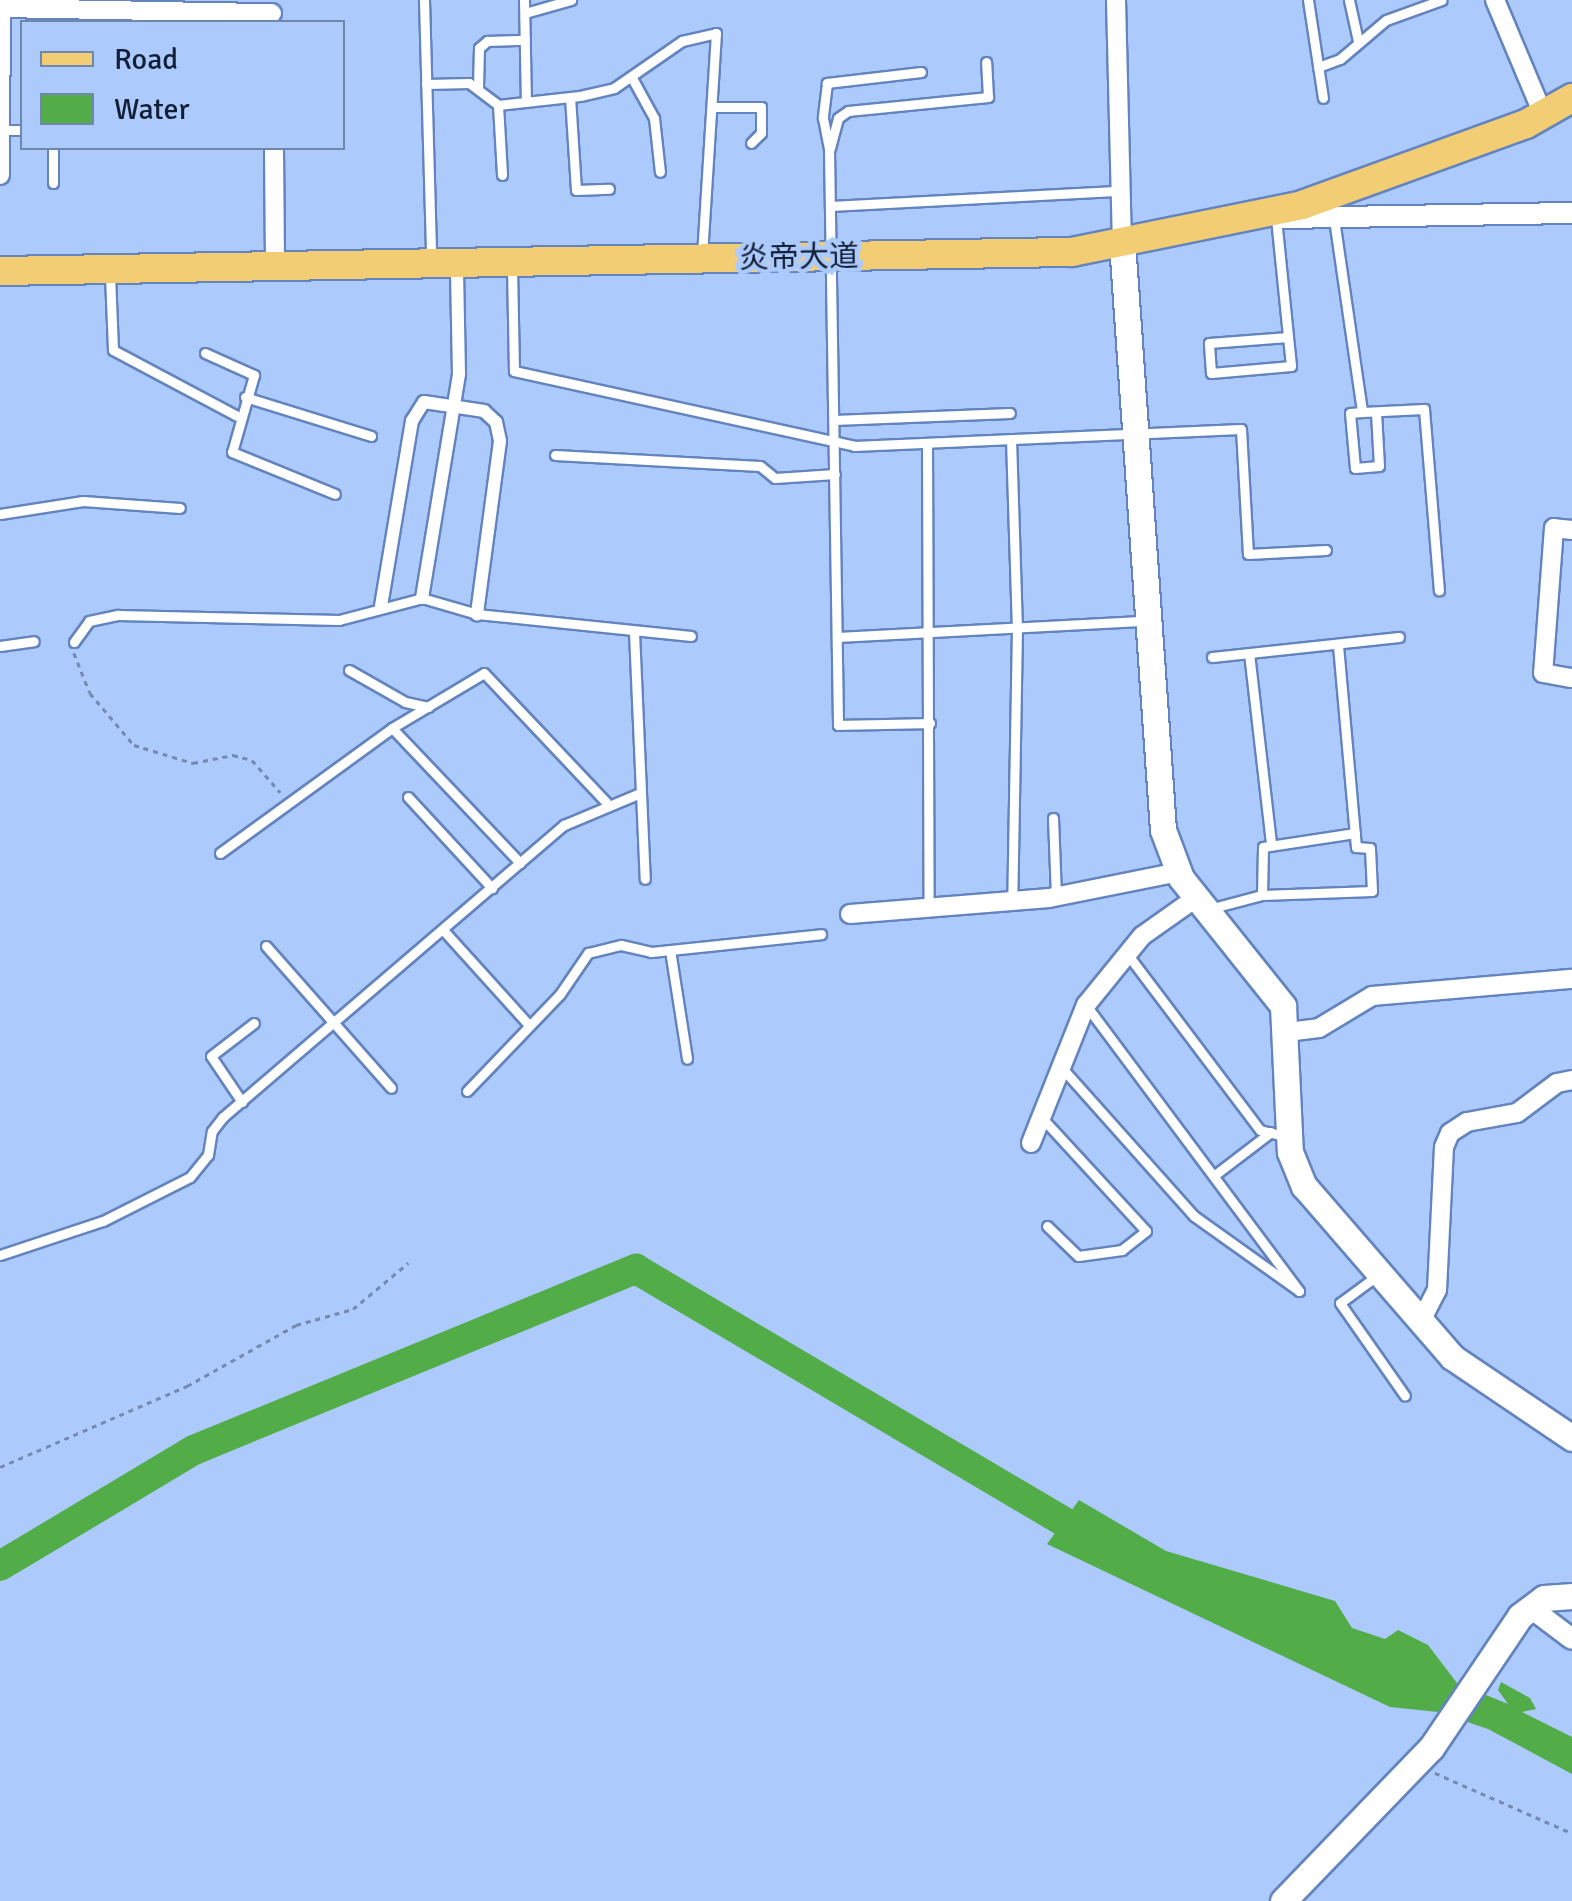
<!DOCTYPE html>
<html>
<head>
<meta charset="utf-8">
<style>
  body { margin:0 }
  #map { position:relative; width:1572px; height:1901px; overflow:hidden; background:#adcafc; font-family:Signika,"Noto Sans SC",sans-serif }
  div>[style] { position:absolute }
  .water>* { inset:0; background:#52ac47 }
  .river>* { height:30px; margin:-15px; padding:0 15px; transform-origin:15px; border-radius:15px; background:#52ac47 }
  .path>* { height:2.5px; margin-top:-1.25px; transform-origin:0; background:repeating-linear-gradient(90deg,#7289b1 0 5px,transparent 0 10px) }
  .roads { filter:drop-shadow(2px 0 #6384be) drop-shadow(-2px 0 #6384be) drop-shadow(0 2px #6384be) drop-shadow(0 -2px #6384be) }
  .service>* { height:9px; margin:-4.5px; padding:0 4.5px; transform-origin:4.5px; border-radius:4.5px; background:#fff }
  .pedestrian>* { height:12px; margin:-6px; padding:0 6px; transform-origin:6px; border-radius:6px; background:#fff }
  .minor>* { height:18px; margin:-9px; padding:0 9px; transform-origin:9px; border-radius:9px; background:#fff }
  .tertiary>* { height:20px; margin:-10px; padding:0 10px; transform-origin:10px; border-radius:10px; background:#fff }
  .secondary>* { height:25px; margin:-12.5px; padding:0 12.5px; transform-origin:12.5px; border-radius:12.5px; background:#fff }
  .primary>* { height:28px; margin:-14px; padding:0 14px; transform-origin:14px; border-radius:14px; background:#f2cd74 }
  span { translate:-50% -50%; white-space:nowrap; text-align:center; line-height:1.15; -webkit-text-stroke:9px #adcafc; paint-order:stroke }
  .street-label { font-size:30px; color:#121f36 }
  .legend { position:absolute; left:20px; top:20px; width:325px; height:130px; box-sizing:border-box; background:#adcafc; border:2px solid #6f86ad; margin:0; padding:12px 18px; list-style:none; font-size:30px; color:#121f36 }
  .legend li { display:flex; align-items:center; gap:20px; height:50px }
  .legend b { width:50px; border:2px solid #6f86ad }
</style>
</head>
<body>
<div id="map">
  <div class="water">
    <i style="clip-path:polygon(1079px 1500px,1166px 1551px,1335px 1601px,1352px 1628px,1385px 1639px,1398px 1630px,1428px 1645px,1457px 1683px,1508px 1704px,1498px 1690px,1501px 1682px,1530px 1698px,1536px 1709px,1522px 1712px,1572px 1737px,1572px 1774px,1488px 1729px,1438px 1712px,1390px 1707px,1047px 1544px)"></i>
  </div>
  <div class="river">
    <i style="left:0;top:1566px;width:226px;rotate:-30.9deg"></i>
    <i style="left:194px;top:1450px;width:478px;rotate:-22.3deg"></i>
    <i style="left:636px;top:1269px;width:533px;rotate:30.56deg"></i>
  </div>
  <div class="path">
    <i style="left:74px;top:653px;width:43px;rotate:68.2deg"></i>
    <i style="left:90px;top:693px;width:68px;rotate:49.8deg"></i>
    <i style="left:134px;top:745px;width:62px;rotate:17deg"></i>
    <i style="left:193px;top:763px;width:41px;rotate:-11.3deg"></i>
    <i style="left:233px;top:755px;width:20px;rotate:15deg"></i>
    <i style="left:252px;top:760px;width:43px;rotate:48.8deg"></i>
    <i style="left:0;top:1467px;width:204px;rotate:-23.4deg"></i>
    <i style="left:187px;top:1386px;width:125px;rotate:-29.2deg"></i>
    <i style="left:296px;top:1325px;width:59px;rotate:-15.7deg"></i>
    <i style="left:353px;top:1309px;width:72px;rotate:-39.9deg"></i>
    <i style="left:1435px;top:1773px;width:150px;rotate:23.7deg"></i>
  </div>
  <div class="roads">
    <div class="service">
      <i style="left:424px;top:0;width:257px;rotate:88.4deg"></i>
      <i style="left:524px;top:0;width:102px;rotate:88.9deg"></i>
      <i style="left:1308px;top:0;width:99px;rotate:81.3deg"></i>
      <i style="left:1349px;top:0;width:42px;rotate:77.6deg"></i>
      <i style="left:525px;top:13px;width:48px;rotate:-15.8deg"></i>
      <i style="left:1318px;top:67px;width:23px;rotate:-20deg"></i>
      <i style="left:1340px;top:59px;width:60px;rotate:-40.3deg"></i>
      <i style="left:1386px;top:20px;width:59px;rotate:-19.7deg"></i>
      <i style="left:921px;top:72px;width:95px;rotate:173.3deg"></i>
      <i style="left:827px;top:83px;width:35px;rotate:97deg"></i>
      <i style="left:823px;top:118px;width:33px;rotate:79deg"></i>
      <i style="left:829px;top:150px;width:575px;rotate:89.1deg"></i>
      <i style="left:838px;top:725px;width:92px;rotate:-1.2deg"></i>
      <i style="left:632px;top:78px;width:46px;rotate:61.2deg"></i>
      <i style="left:654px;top:118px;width:54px;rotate:83.7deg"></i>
      <i style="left:426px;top:84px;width:43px;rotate:-1.3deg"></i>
      <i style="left:469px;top:83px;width:36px;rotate:37deg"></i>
      <i style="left:498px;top:105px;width:82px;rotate:-6.3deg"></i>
      <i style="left:580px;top:96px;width:35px;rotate:-13deg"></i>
      <i style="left:614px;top:88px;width:83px;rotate:-34.7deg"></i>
      <i style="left:682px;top:41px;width:35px;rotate:-13deg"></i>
      <i style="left:716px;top:33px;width:220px;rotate:93.6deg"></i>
      <i style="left:478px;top:88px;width:40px;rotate:-88.6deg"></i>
      <i style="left:479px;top:48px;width:11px;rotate:-41deg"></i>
      <i style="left:487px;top:41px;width:38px;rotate:-2deg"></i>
      <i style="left:570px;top:97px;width:93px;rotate:86.3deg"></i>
      <i style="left:576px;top:190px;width:33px;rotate:-2deg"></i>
      <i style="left:498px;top:105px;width:70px;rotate:86.7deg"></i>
      <i style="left:715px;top:107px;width:46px"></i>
      <i style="left:761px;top:107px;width:26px;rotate:90deg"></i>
      <i style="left:761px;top:133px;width:14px;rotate:135deg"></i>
      <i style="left:0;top:130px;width:22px"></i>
      <i style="left:53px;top:148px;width:35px;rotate:90deg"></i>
      <i style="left:830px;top:148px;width:31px;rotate:-75deg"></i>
      <i style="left:838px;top:118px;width:12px;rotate:-35deg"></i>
      <i style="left:848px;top:111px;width:141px;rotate:-5.7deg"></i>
      <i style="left:988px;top:97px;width:35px;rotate:-93deg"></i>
      <i style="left:830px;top:206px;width:291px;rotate:-3deg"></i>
      <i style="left:1276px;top:218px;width:120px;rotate:84.2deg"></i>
      <i style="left:1288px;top:337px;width:29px;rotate:84deg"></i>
      <i style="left:1291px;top:366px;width:80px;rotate:175deg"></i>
      <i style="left:1211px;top:373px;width:30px;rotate:-94deg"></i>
      <i style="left:1209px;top:343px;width:79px;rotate:-4.3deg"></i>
      <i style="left:1334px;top:219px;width:195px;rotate:81.7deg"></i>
      <i style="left:1362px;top:412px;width:62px;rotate:-2.8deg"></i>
      <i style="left:1424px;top:409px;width:182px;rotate:85.3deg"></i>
      <i style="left:512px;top:267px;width:104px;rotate:88.9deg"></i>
      <i style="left:514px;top:371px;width:348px;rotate:12.4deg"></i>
      <i style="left:854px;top:446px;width:387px;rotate:-2.5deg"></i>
      <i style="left:1241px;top:429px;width:125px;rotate:86.8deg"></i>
      <i style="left:1248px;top:554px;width:78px;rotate:-2.9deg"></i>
      <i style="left:110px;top:275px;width:75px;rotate:87.7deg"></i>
      <i style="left:113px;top:350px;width:140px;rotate:28deg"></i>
      <i style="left:205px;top:353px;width:54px;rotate:24.2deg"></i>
      <i style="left:254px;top:375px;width:80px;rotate:105.9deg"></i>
      <i style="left:232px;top:452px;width:111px;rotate:22.2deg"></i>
      <i style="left:245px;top:397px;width:132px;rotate:17.2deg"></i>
      <i style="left:1362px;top:412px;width:12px;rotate:175deg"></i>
      <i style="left:1350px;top:413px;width:55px;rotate:84.8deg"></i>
      <i style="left:1355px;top:468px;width:24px;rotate:-5deg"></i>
      <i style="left:1379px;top:466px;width:54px;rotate:-93.2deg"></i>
      <i style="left:834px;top:420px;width:176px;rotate:-2.3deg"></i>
      <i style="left:1011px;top:439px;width:189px;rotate:88.2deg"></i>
      <i style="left:1017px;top:628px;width:273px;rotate:91deg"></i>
      <i style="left:927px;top:443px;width:464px;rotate:89.8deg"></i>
      <i style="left:555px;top:455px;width:205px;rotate:3.1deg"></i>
      <i style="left:760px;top:466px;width:19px;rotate:39deg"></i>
      <i style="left:775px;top:478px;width:60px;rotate:-3.8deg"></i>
      <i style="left:0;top:514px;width:84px;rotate:-8.9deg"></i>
      <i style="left:83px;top:501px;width:97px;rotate:4.1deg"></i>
      <i style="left:634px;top:632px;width:247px;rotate:87.5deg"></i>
      <i style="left:837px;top:637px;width:309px;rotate:-3deg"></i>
      <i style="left:74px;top:642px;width:26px;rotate:-54deg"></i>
      <i style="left:89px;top:621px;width:30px;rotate:-12deg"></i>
      <i style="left:118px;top:615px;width:221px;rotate:1.3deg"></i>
      <i style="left:339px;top:620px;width:86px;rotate:-14.8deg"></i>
      <i style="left:422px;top:598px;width:57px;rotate:16.2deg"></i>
      <i style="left:477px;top:614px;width:215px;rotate:5.9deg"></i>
      <i style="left:0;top:646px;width:34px;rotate:-8deg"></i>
      <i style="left:1249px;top:653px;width:191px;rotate:83.4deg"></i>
      <i style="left:1212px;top:657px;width:188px;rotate:-6.1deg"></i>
      <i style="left:349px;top:670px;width:64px;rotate:29.7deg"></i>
      <i style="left:405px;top:702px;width:24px;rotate:12deg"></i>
      <i style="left:392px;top:728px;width:186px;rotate:46.5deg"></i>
      <i style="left:408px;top:797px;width:124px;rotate:47.3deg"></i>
      <i style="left:1053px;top:818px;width:77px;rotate:87.8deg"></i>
      <i style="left:220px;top:853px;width:213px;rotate:-36deg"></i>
      <i style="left:392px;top:728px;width:107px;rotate:-30.9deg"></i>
      <i style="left:484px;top:673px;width:178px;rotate:46.6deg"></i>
      <i style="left:1262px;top:895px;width:48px;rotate:-88.8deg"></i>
      <i style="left:1263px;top:847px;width:93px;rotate:-8.7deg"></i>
      <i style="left:1209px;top:909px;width:55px;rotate:-14.8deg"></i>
      <i style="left:1262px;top:895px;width:110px;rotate:-2.1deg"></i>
      <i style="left:1372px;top:891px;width:43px;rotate:-92.7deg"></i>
      <i style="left:1370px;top:848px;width:14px;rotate:-176deg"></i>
      <i style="left:1356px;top:847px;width:204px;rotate:-95.1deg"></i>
      <i style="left:444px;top:931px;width:127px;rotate:47.9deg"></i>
      <i style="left:266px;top:946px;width:189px;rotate:48.6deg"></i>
      <i style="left:670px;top:950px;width:110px;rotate:81.1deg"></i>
      <i style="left:1128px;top:955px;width:219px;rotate:53deg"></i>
      <i style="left:1260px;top:1130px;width:25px;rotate:14deg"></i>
      <i style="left:1062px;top:1068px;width:198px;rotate:48.3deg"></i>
      <i style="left:1194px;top:1216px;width:129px;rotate:35.5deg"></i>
      <i style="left:1299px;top:1291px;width:357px;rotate:-126.7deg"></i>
      <i style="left:467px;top:1091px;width:134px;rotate:-46.2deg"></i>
      <i style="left:560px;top:994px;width:50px;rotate:-55.7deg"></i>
      <i style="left:588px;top:953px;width:34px;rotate:-14deg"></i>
      <i style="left:621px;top:945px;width:31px;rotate:13deg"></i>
      <i style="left:651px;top:952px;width:171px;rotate:-6deg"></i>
      <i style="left:242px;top:1102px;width:55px;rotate:-124deg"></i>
      <i style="left:211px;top:1056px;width:54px;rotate:-37.5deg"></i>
      <i style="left:1043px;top:1119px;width:152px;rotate:47.4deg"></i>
      <i style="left:1146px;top:1231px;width:31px;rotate:142deg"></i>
      <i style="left:1122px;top:1250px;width:44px;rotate:172.2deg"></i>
      <i style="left:1078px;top:1256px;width:43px;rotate:-135.9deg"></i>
      <i style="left:1216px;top:1174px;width:69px;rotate:-37.4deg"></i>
      <i style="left:0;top:1255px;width:108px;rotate:-18.3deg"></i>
      <i style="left:103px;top:1221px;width:97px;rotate:-26.8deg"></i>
      <i style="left:190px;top:1177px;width:28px;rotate:-51deg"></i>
      <i style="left:208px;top:1155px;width:24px;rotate:-81deg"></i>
      <i style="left:212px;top:1131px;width:18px;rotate:-52deg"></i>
      <i style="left:223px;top:1117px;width:449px;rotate:-40.6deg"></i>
      <i style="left:564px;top:825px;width:82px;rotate:-22.8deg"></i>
      <i style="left:1378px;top:1275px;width:47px;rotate:143.6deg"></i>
      <i style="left:1340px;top:1303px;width:113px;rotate:55deg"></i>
    </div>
    <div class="pedestrian">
      <i style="left:422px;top:598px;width:227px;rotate:-80.6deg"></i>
      <i style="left:459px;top:374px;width:108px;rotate:-91.1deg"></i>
      <i style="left:381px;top:606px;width:188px;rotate:-80.5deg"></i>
      <i style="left:412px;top:421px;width:22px;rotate:-58deg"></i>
      <i style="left:424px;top:402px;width:61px;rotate:8.5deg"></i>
      <i style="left:484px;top:411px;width:16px;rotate:43deg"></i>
      <i style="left:496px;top:422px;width:19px;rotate:78deg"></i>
      <i style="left:500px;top:441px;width:175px;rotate:97.6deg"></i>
    </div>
    <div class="minor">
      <i style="left:1116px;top:0;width:242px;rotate:88.6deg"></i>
      <i style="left:1495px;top:0;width:124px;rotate:67.2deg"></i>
      <i style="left:1px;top:8px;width:271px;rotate:1.1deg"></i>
      <i style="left:274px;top:148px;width:122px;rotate:89.5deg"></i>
      <i style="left:0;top:175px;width:175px;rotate:-89.7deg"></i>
      <i style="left:1572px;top:530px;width:18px;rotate:-174deg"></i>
      <i style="left:1554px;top:528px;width:145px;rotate:94.3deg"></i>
      <i style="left:1543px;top:673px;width:29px;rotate:10deg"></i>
      <i style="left:850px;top:914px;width:200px;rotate:-4.6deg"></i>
      <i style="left:1049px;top:898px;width:133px;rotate:-11.3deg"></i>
      <i style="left:1287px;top:1032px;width:32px;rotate:-7deg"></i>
      <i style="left:1319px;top:1028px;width:62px;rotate:-31.1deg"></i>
      <i style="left:1372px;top:996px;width:201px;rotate:-4.9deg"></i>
      <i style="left:1031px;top:1143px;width:149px;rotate:-68.3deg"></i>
      <i style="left:1086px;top:1005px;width:89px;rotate:-50.9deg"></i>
      <i style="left:1142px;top:936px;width:67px;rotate:-35.3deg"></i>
      <i style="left:1421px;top:1321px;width:35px;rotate:-63deg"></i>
      <i style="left:1437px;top:1290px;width:143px;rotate:-87.2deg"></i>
      <i style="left:1444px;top:1147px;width:15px;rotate:-67deg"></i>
      <i style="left:1450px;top:1133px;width:20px;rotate:-33deg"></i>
      <i style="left:1467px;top:1122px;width:51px;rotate:-10.2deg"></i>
      <i style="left:1517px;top:1113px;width:50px;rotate:-36.9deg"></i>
      <i style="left:1557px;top:1083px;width:15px;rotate:-11deg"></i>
    </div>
    <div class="tertiary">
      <i style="left:1283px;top:218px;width:289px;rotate:-1deg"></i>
      <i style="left:1531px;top:1608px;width:51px;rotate:37.1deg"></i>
    </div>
    <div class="secondary">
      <i style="left:1122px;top:242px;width:589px;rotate:86.01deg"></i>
      <i style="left:1163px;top:830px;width:51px;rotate:69.4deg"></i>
      <i style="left:1181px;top:878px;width:164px;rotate:51.4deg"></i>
      <i style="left:1283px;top:1006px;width:146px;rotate:87.3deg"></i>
      <i style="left:1290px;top:1152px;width:37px;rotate:68deg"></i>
      <i style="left:1304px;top:1186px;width:226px;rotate:49.1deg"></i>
      <i style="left:1452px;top:1357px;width:145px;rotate:34deg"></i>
      <i style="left:1283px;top:1901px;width:213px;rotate:-46deg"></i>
      <i style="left:1431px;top:1748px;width:159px;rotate:-56deg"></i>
      <i style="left:1520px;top:1616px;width:30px;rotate:-37deg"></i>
      <i style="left:1544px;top:1598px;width:28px;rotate:-4deg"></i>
    </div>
    <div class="primary">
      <i style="left:0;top:271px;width:1072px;rotate:-1.02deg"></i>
      <i style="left:1072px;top:252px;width:235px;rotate:-11.5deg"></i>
      <i style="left:1302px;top:205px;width:238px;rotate:-19.9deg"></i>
      <i style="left:1526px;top:124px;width:53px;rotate:-29.5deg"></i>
    </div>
  </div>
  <div class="street-label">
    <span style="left:799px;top:258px;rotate:-1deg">炎帝大道</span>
  </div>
  <ul class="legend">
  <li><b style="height:12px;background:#f2cd74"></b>Road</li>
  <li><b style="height:28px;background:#52ac47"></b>Water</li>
  </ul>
</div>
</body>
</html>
